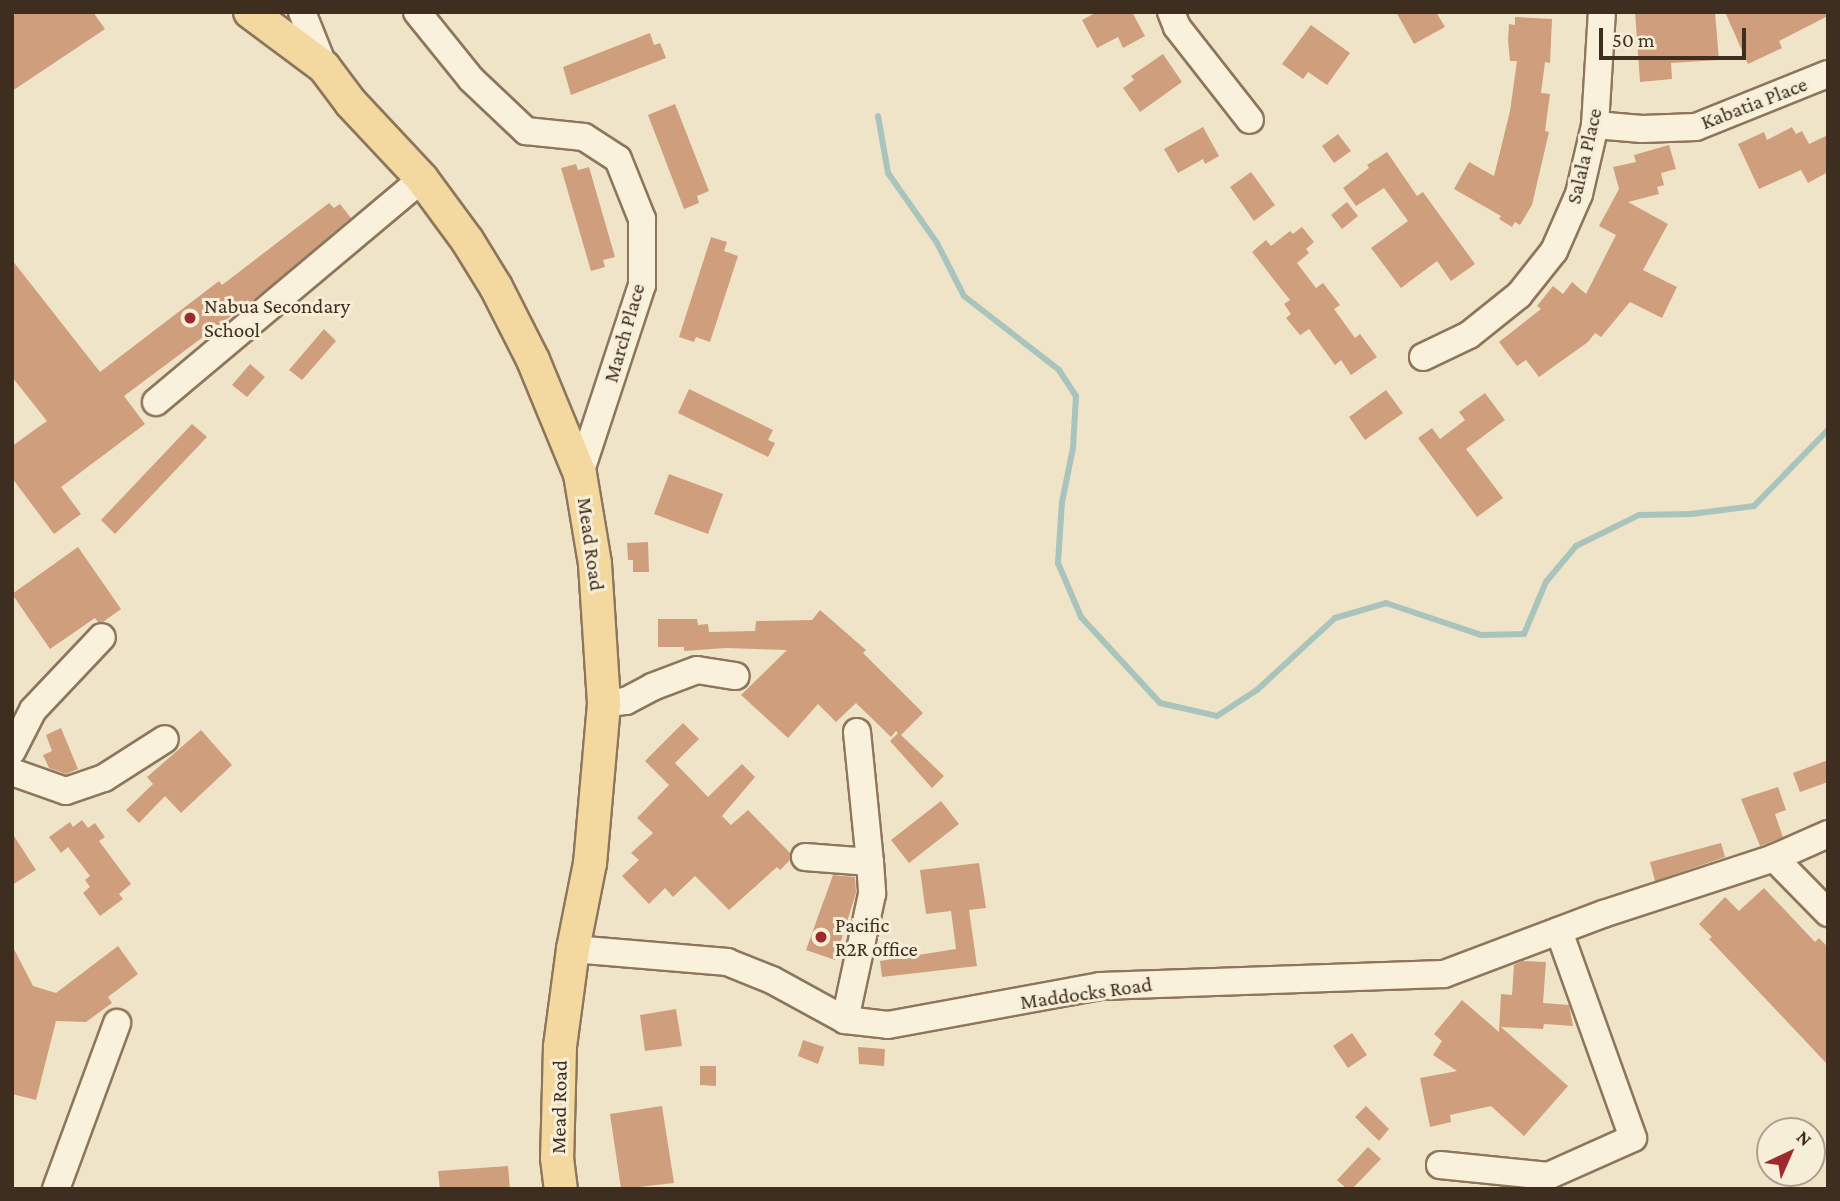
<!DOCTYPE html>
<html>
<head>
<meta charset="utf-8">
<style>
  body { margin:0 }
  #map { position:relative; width:1840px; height:1201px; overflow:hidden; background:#f0e4c8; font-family:"Crimson Pro",serif }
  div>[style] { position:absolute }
  .stream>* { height:6px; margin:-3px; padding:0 3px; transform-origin:3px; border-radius:3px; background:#a9c4bc }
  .building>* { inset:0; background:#cf9f7d }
  .roads { filter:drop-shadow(2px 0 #8d765c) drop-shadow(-2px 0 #8d765c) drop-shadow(0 2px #8d765c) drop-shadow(0 -2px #8d765c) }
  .minor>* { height:26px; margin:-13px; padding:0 13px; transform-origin:13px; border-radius:13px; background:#faf1dc }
  .major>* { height:32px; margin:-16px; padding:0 16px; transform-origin:16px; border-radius:16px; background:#f3d9a0 }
  .dots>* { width:19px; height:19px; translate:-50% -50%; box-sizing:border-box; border:4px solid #f7eed8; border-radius:50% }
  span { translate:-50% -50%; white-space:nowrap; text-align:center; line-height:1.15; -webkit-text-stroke:6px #f7eed8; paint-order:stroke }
  .street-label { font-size:21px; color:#3d2e20 }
  .poi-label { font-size:21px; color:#3d2e20 }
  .left { translate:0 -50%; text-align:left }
  .frame { position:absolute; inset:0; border:14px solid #3d2e20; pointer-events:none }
  .north { position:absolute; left:1756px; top:1117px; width:70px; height:70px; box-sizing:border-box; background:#f7eed8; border:2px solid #ada18e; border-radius:50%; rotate:44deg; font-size:19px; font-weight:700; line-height:28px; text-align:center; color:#3d2e20 }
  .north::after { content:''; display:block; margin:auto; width:24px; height:32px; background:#9e2a2b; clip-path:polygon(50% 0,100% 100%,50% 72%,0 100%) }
  .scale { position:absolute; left:1599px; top:28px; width:147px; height:32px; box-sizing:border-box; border:4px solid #3d2e20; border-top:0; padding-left:9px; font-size:21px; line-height:24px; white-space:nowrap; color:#3d2e20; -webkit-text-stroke:5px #f7eed8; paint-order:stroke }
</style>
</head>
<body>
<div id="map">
  <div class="stream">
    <i style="left:878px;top:116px;width:58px;rotate:80deg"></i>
    <i style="left:888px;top:173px;width:85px;rotate:55deg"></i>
    <i style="left:937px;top:243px;width:59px;rotate:63deg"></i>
    <i style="left:964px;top:296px;width:120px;rotate:37.9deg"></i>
    <i style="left:1059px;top:370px;width:31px;rotate:57deg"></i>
    <i style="left:1076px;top:396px;width:52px;rotate:93.3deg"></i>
    <i style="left:1073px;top:448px;width:55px;rotate:101.5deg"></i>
    <i style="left:1062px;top:502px;width:61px;rotate:93.8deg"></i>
    <i style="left:1058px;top:563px;width:59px;rotate:66.9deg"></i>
    <i style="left:1081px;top:617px;width:117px;rotate:47.4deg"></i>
    <i style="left:1160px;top:703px;width:58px;rotate:12.8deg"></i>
    <i style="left:1217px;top:716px;width:48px;rotate:-33deg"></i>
    <i style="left:1257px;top:690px;width:106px;rotate:-42.7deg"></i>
    <i style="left:1335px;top:618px;width:53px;rotate:-16.4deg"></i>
    <i style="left:1386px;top:603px;width:100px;rotate:18.6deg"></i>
    <i style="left:1481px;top:635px;width:43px;rotate:-1.3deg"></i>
    <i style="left:1524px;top:634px;width:56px;rotate:-67.1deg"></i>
    <i style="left:1546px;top:582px;width:47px;rotate:-50.2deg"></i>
    <i style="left:1576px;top:546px;width:70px;rotate:-26.2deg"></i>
    <i style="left:1639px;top:515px;width:52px;rotate:-1.1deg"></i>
    <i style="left:1691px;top:514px;width:64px;rotate:-7.2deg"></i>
    <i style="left:1754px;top:506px;width:106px;rotate:-45.8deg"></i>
  </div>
  <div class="building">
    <i style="clip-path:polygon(18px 12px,93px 12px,105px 29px,12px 91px,12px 16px)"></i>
    <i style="clip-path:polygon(1097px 12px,1132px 12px,1145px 36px,1123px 48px,1118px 37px,1097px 48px,1082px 20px)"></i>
    <i style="clip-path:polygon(1396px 12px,1436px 12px,1445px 27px,1414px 44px)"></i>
    <i style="clip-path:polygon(1635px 12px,1715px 12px,1719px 60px,1671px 63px,1672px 79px,1640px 82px)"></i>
    <i style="clip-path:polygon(1725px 12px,1828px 12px,1828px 16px,1779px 41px,1782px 48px,1748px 64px)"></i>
    <i style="clip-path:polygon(1515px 17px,1552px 19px,1550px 63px,1545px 62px,1541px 93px,1550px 94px,1545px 131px,1549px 132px,1532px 205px,1520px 225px,1515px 222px,1512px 227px,1499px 219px,1501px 216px,1454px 189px,1469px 162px,1494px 176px,1510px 111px,1517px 61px,1510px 61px,1508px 40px,1509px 24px,1515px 25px)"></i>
    <i style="clip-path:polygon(1311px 25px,1350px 53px,1327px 85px,1308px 72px,1303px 79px,1282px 64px)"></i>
    <i style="clip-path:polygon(650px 33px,654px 45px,660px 43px,666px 58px,571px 95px,563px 67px)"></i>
    <i style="clip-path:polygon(1163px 54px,1182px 82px,1140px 112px,1123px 88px,1134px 80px,1131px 76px)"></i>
    <i style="clip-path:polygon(675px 104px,709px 191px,697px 196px,699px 203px,684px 209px,648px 115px)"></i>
    <i style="clip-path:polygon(1203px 127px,1219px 156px,1205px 164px,1203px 159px,1178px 173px,1164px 149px)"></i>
    <i style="clip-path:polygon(1792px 127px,1796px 134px,1802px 131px,1809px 144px,1828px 135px,1828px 172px,1808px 183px,1801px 170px,1759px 189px,1738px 144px,1764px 132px,1767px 140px)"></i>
    <i style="clip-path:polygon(1338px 134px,1351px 151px,1334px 163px,1322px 146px)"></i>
    <i style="clip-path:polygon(1669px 145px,1676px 169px,1661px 173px,1664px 185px,1657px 187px,1659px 194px,1628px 202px,1668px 224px,1643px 270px,1677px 287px,1662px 318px,1630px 302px,1601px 337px,1595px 333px,1588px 342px,1539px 377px,1526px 360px,1517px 366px,1499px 342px,1541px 309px,1537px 306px,1553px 286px,1563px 294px,1572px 282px,1586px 294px,1616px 235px,1599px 226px,1619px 189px,1613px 167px,1636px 162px,1634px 155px)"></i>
    <i style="clip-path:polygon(1387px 152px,1417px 196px,1423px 192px,1475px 264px,1451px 281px,1437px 261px,1401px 288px,1371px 248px,1408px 221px,1384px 188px,1356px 206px,1343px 188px,1369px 168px,1367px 165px)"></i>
    <i style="clip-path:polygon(576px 164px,578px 170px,589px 167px,615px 257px,603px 260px,605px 267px,591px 271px,561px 168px)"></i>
    <i style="clip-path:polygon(1251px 172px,1275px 205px,1254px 221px,1230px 187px)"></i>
    <i style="clip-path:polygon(1347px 202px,1358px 216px,1342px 229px,1331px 215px)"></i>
    <i style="clip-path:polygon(329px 203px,334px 208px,340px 204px,351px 218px,266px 290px,124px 396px,145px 424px,61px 487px,81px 514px,54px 534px,12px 478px,12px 446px,47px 421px,12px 377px,12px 260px,100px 372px,219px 281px,222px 285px)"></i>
    <i style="clip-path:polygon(1302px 227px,1314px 242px,1306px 249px,1309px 253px,1297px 263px,1316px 288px,1323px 283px,1340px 305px,1334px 309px,1355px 338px,1360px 334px,1377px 357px,1351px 375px,1341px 360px,1335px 365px,1309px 329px,1300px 335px,1286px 318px,1291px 314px,1284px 304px,1290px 300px,1252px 252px,1266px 240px,1271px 246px,1290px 231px,1293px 234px)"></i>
    <i style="clip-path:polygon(711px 237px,727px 242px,724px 251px,738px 256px,710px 342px,696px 337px,694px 342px,679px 337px)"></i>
    <i style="clip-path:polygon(324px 329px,336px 341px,302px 380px,289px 370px)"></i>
    <i style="clip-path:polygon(250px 364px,265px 377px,247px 397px,232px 385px)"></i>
    <i style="clip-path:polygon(689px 389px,773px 430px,768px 440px,775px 443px,768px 457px,678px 413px)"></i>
    <i style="clip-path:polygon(1386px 390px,1403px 413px,1365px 440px,1349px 417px)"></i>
    <i style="clip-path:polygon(1485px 393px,1505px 420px,1466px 449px,1503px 498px,1477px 517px,1418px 438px,1432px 428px,1440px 439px,1465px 420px,1459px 412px)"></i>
    <i style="clip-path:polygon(192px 424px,207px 437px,115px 534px,101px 520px)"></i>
    <i style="clip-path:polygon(669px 474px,723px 494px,708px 534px,654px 514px)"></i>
    <i style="clip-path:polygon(648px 542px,649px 572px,633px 572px,633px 560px,628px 560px,627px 543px)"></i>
    <i style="clip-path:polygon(78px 547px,121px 609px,103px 622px,98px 622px,95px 618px,50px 649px,12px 594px)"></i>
    <i style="clip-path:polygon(820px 610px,866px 650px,863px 653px,923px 713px,901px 735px,944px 776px,932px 788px,890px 741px,898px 733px,896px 731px,891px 737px,856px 703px,836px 722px,818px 704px,788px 738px,741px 695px,787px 650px,726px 648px,684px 651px,684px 647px,658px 647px,658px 619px,697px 619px,698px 625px,708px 624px,709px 632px,755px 631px,756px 621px,812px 620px)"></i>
    <i style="clip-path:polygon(683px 723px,699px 739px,675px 763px,708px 797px,742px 764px,755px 777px,722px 816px,731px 825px,748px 810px,790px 853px,790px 860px,780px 870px,777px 867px,729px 910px,695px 876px,673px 897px,665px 888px,649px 904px,622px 876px,639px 860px,631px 853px,653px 833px,637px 818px,669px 785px,645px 761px)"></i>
    <i style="clip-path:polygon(61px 728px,78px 769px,66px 774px,49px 768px,43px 755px,52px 751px,46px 735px)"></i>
    <i style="clip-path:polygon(201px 730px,232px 765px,181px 813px,165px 796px,139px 823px,126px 810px,153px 784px,147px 777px)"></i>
    <i style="clip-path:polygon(1828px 760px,1828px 782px,1800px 792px,1793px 773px)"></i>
    <i style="clip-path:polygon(1778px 787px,1786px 810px,1775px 814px,1783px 837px,1760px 846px,1741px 799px)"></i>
    <i style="clip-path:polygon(941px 801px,959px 824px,909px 863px,891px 840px)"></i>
    <i style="clip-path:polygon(82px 820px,88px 828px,95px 823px,105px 837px,99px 841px,131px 884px,119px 894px,123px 899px,100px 916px,83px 893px,90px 887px,85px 880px,90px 876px,68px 847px,61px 853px,49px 837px,70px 822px,73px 827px)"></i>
    <i style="clip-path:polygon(12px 833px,36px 870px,12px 885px)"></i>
    <i style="clip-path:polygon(1721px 843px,1725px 857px,1655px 881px,1650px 862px)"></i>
    <i style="clip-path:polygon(979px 863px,986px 908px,969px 910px,977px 966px,882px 977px,880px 961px,956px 949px,951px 911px,926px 914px,920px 870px)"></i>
    <i style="clip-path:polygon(833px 875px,855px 877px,856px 893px,835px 960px,806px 950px)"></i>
    <i style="clip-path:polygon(1764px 888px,1815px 942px,1819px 938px,1828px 947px,1828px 1065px,1709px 939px,1712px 937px,1699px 924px,1725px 897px,1739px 911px)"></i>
    <i style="clip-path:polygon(12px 945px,33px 986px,56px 993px,118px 946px,138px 974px,108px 997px,112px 1003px,86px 1022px,56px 1021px,36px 1100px,12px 1094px)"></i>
    <i style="clip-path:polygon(1523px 961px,1546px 962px,1543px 1003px,1569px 1005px,1573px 1026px,1544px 1024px,1543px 1029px,1501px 1027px,1568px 1086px,1524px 1136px,1491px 1106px,1450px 1115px,1451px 1122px,1430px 1127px,1420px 1078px,1457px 1071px,1433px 1055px,1442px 1041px,1434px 1034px,1462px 1000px,1499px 1032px,1501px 994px,1512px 995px,1514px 965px)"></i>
    <i style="clip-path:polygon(676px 1009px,682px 1046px,645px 1051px,640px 1015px)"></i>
    <i style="clip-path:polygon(1352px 1033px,1367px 1055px,1348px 1068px,1333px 1046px)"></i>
    <i style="clip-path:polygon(803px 1040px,824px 1047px,818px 1064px,798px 1056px)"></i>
    <i style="clip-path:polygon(858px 1047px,885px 1049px,884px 1066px,859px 1064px)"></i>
    <i style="clip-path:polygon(700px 1066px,716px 1066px,716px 1086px,700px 1085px)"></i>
    <i style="clip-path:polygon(662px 1106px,674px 1183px,621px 1189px,610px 1114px)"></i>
    <i style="clip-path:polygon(1366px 1106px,1389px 1129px,1379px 1141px,1355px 1117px)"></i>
    <i style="clip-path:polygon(1368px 1147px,1381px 1159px,1352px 1189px,1347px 1189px,1337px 1180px)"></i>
    <i style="clip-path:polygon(508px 1166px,510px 1189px,440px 1189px,438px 1171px)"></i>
  </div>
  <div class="roads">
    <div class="minor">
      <i style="left:302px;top:12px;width:59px;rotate:68.2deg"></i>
      <i style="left:417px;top:12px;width:86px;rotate:51.1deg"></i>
      <i style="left:471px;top:79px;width:76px;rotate:43.4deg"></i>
      <i style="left:526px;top:131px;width:58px;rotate:5.9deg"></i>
      <i style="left:584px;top:137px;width:40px;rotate:32.9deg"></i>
      <i style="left:618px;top:159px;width:65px;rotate:68.2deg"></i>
      <i style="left:642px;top:219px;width:66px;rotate:90deg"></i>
      <i style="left:642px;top:285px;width:199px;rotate:108.2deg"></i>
      <i style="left:1171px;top:12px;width:16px;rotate:68deg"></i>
      <i style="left:1177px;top:27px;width:118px;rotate:51.9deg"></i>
      <i style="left:1595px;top:125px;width:47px;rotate:4.9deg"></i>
      <i style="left:1642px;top:129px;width:54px;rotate:-2.1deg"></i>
      <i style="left:1696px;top:127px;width:142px;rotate:-21.9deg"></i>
      <i style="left:1423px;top:357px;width:51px;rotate:-25.6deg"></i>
      <i style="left:1469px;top:335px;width:64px;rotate:-38.7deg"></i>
      <i style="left:1519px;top:295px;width:56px;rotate:-51.5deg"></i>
      <i style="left:1554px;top:251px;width:62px;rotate:-66.3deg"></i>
      <i style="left:1579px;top:194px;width:71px;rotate:-76.9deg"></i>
      <i style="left:1595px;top:125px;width:113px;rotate:-86.5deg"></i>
      <i style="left:156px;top:402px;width:347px;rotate:-40deg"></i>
      <i style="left:604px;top:704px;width:22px;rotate:-8deg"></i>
      <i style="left:626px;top:701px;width:30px;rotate:-28deg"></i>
      <i style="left:652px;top:687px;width:48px;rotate:-20.7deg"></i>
      <i style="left:697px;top:670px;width:39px;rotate:9deg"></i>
      <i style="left:857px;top:732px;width:131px;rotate:84.3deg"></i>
      <i style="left:12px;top:751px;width:46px;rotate:-62.9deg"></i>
      <i style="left:33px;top:710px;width:100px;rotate:-46.6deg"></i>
      <i style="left:12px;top:772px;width:57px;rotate:19.4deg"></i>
      <i style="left:66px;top:791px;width:40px;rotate:-18.9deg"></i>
      <i style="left:104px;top:778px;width:72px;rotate:-32.6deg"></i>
      <i style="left:805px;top:857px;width:65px;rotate:4.4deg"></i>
      <i style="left:870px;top:862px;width:32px;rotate:86deg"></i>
      <i style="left:872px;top:894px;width:129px;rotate:102.1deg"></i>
      <i style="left:1774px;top:858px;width:77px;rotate:45.5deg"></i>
      <i style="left:573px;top:949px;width:155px;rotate:4.8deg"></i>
      <i style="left:727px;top:962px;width:48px;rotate:21.8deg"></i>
      <i style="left:772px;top:980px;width:83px;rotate:28.7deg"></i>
      <i style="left:845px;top:1020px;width:43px;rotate:6.6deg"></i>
      <i style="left:888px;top:1025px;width:216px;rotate:-10.4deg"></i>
      <i style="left:1100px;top:986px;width:344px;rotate:-2deg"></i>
      <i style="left:1444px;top:974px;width:170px;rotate:-20.7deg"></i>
      <i style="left:1603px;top:914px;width:180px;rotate:-18.1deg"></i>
      <i style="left:1774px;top:858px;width:59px;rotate:-24deg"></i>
      <i style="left:1440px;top:1165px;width:109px;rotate:5.8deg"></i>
      <i style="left:1548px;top:1176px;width:93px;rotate:-24.1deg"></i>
      <i style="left:1633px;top:1138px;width:220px;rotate:-109.7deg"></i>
      <i style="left:56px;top:1189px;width:177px;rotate:-69.8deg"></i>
    </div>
    <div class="major">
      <i style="left:250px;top:12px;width:92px;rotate:36.6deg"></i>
      <i style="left:324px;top:67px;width:45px;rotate:53.1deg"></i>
      <i style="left:351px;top:103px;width:104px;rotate:46.9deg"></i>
      <i style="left:422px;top:179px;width:76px;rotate:53.6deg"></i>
      <i style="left:467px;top:240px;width:55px;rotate:58.3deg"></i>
      <i style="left:496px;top:287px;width:82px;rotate:63.1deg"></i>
      <i style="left:533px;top:360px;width:123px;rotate:67.6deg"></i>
      <i style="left:580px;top:474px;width:91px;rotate:80.5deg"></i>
      <i style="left:595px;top:564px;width:140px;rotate:86.3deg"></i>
      <i style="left:604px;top:704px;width:160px;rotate:95deg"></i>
      <i style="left:590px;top:863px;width:88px;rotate:101.2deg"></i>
      <i style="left:573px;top:949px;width:99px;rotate:97.6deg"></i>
      <i style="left:560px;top:1047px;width:111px;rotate:91.5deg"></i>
      <i style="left:557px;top:1158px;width:31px;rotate:83deg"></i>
    </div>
  </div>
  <div class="dots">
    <i style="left:190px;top:318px;background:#9e2a2b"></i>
    <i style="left:821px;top:937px;background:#9e2a2b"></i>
  </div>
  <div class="street-label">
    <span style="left:1754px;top:103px;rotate:-21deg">Kabatia Place</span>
    <span style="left:1584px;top:156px;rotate:-77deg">Salala Place</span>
    <span style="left:624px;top:333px;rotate:-74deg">March Place</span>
    <span style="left:591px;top:544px;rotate:82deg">Mead Road</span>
    <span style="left:1086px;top:993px;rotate:-8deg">Maddocks Road</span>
    <span style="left:559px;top:1107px;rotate:-89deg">Mead Road</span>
  </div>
  <div class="poi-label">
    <span class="left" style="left:204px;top:318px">Nabua Secondary<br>School</span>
    <span class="left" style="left:835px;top:937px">Pacific<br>R2R office</span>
  </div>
  <div class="frame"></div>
  <div class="north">N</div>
  <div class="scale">50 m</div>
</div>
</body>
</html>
